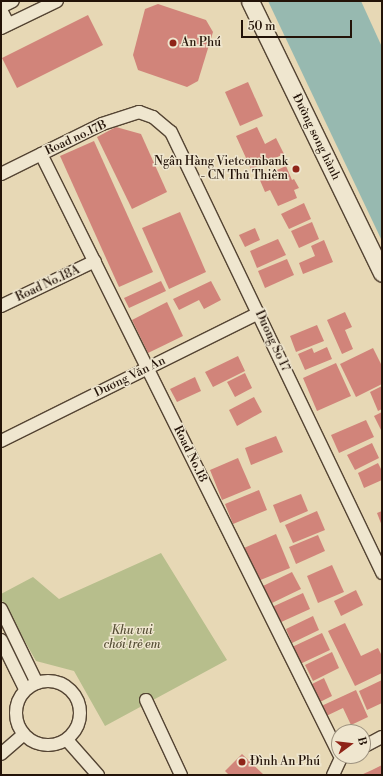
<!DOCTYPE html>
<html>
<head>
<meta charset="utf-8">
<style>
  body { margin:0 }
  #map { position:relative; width:383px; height:776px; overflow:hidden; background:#e7d8b5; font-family:"Libre Bodoni",serif }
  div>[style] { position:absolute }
  .green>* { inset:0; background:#b7be8c }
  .water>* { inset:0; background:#97b9b0 }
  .building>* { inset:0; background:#d1847a }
  .roads { filter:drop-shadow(1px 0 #544433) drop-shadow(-1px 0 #544433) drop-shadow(0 1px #544433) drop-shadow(0 -1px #544433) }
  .minor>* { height:12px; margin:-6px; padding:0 6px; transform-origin:6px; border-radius:6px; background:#efe6cf }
  .minor>.ring { margin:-6px; padding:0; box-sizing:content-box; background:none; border:12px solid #efe6cf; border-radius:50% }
  .secondary>* { height:17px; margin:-8.5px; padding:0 8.5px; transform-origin:8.5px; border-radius:8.5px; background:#efe6cf }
  .dots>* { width:11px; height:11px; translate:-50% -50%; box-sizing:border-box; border:2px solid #efe6cf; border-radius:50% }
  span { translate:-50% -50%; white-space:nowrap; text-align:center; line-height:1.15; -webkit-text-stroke:3px #efe6cf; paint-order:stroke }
  .poi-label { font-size:12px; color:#231308 }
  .left { translate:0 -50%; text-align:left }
  .right { translate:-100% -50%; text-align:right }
  .street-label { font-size:12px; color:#231308 }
  .park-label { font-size:12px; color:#574f36; font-style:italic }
  .frame { position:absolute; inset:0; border:2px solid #231308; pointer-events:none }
  .north { position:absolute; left:331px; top:724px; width:40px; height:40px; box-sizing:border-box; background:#efe6cf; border:1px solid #9d927f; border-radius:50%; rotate:75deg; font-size:11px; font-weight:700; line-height:16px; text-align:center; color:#231308 }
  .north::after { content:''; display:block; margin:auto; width:14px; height:18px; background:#8f2418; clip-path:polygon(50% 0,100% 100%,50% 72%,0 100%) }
  .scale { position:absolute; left:241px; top:20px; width:111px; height:18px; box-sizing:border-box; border:2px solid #231308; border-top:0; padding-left:5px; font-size:12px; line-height:14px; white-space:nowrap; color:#231308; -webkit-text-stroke:3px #efe6cf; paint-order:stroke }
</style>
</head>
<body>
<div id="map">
  <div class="green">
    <i style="clip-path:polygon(161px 553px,227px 660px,105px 726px,74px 671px,36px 661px,1px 599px,1px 594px,33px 577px,59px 599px)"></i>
  </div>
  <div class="water">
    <i style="clip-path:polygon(268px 1px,361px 1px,382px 47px,382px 241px)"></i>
  </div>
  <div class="building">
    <i style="clip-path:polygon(158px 4px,206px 20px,213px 32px,198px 81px,187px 87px,138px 70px,133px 55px,145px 9px)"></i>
    <i style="clip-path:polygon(88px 15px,103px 45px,17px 88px,2px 58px)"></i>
    <i style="clip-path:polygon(248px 82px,263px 116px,240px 126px,225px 92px)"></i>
    <i style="clip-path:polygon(116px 127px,141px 134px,167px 192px,132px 209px,97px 137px)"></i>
    <i style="clip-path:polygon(257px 127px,265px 144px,276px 138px,284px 154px,251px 169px,236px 136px)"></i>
    <i style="clip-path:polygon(94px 141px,153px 272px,119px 287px,60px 156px)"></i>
    <i style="clip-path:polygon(286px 166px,292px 180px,294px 179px,299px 188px,294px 190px,297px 198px,278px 206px,270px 190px,265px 192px,259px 178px)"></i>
    <i style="clip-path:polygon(304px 203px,311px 219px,289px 229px,281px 214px)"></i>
    <i style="clip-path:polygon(180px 212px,206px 272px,169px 289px,142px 228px)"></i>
    <i style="clip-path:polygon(312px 222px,319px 239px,299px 248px,291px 231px)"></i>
    <i style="clip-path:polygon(255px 228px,260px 240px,245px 247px,239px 235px)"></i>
    <i style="clip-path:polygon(278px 239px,286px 255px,257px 268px,250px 251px)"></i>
    <i style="clip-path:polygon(324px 240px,333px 262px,303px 274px,299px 263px,315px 256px,311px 246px)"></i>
    <i style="clip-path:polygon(287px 259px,294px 275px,265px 288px,258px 271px)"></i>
    <i style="clip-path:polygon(161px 281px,166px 291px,129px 308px,124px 298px)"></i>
    <i style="clip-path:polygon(211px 281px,221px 300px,204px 309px,199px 300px,179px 310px,173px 299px)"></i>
    <i style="clip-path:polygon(167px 302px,183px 336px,148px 353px,132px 320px)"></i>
    <i style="clip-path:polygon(345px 312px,352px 327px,345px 330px,353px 349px,342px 354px,327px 320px)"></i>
    <i style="clip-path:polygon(317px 325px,324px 341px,296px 352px,290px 336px)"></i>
    <i style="clip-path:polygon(327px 347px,332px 359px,305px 370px,298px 354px,312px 348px,314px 353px)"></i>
    <i style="clip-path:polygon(373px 348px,382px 366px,382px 384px,356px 397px,340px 364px)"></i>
    <i style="clip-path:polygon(238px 356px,245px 371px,213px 387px,205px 372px)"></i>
    <i style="clip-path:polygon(336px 363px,351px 396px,317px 411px,303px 378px)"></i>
    <i style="clip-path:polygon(245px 373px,252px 388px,235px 397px,227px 382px)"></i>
    <i style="clip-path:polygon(195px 377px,201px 391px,177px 402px,170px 389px)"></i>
    <i style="clip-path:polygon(382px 386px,382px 409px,378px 411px,370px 392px)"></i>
    <i style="clip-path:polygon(254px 397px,262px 412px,237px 426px,229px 410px)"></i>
    <i style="clip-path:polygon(382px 412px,382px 430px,381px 430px,374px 416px)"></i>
    <i style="clip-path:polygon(366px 420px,374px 437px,339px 453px,331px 435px)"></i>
    <i style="clip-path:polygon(276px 436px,283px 452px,251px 465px,245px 448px)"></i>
    <i style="clip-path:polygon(372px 443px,379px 458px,355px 470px,347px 455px)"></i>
    <i style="clip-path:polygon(238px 458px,251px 488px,222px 500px,210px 470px)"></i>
    <i style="clip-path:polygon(378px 463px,382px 471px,382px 480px,364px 488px,358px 473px)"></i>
    <i style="clip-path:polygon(259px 490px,267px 510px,233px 524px,225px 504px)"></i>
    <i style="clip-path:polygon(301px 494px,308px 511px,280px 523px,273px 505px)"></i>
    <i style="clip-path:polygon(317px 511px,325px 530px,293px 543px,285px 525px)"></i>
    <i style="clip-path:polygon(382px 511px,382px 526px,377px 513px)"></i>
    <i style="clip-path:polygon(276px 534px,290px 568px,258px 581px,244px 548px)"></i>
    <i style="clip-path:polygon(318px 535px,325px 551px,296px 564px,289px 547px)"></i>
    <i style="clip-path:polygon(332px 565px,344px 592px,318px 603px,307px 576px)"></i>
    <i style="clip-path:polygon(292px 572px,301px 589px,272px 603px,263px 586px)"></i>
    <i style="clip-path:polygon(356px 590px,363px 605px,341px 616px,334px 601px)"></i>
    <i style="clip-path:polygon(303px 593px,310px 609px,279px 623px,272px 607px)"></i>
    <i style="clip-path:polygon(313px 616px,319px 630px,292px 643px,286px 629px)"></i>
    <i style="clip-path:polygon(345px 623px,361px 656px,378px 648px,382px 656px,382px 673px,355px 686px,328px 631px)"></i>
    <i style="clip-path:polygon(322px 633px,330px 650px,300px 664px,292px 647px)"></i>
    <i style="clip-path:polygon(332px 652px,339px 668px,313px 681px,305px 665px)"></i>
    <i style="clip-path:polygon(324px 678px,332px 696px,320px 702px,312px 684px)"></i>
    <i style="clip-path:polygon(382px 680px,382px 703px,367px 710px,359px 691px)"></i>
    <i style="clip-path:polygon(356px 690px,368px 717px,351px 725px,343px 708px,322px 718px,317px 708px)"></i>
    <i style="clip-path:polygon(242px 754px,264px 775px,229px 775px,225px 771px)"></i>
    <i style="clip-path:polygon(382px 765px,382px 775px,361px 775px,372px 770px)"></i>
  </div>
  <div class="roads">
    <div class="minor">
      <i style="left:1px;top:7px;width:13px;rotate:-27deg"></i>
      <i style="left:1px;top:10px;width:16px;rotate:63deg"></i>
      <i style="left:1px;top:28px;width:62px;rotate:-25.7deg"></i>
      <i style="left:41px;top:154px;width:670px;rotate:63.59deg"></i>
      <i style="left:1px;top:174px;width:113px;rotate:-26.3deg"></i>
      <i style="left:102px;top:124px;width:39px;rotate:-18deg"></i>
      <i style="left:139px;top:112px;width:15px;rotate:20deg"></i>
      <i style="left:153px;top:117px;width:23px;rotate:40deg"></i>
      <i style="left:171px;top:132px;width:489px;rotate:64.4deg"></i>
      <i style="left:1px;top:306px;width:104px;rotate:-25.6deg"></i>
      <i style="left:1px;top:441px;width:288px;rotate:-26.4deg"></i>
      <i style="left:1px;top:609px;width:82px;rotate:64.1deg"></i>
      <i style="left:1px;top:640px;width:55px;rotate:63.9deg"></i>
      <i class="ring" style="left:16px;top:681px;width:52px;height:52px"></i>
      <i style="left:146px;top:700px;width:83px;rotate:65deg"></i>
      <i style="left:67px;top:740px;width:47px;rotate:48.5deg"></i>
      <i style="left:363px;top:747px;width:21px;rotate:-28deg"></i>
      <i style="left:1px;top:754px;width:29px;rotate:-41deg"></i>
      <i style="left:333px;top:775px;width:19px;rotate:-65deg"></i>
      <i style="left:341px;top:758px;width:4px;rotate:-27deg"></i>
    </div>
    <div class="secondary">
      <i style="left:250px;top:1px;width:302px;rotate:64.1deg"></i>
    </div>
  </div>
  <div class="dots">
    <i style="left:173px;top:43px;background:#8f2418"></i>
    <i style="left:296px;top:169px;background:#8f2418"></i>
    <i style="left:242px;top:762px;background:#8f2418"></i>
  </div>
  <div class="poi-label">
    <span class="left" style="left:181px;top:43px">An Phú</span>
    <span class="right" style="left:288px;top:169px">Ngân Hàng Vietcombank<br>- CN Thủ Thiêm</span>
    <span class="left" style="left:250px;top:762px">Đình An Phú</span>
  </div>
  <div class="street-label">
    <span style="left:316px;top:137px;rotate:64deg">Đường song hành</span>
    <span style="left:76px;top:138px;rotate:-25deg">Road no.17B</span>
    <span style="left:48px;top:284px;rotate:-25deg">Road No.18A</span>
    <span style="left:272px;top:341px;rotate:65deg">Duong So 17</span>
    <span style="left:130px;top:377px;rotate:-26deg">Dương Văn An</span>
    <span style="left:190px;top:454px;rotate:64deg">Road No.18</span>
  </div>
  <div class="park-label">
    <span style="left:132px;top:638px">Khu vui<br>chơi trẻ em</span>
  </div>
  <div class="frame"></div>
  <div class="north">B</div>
  <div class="scale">50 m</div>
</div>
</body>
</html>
